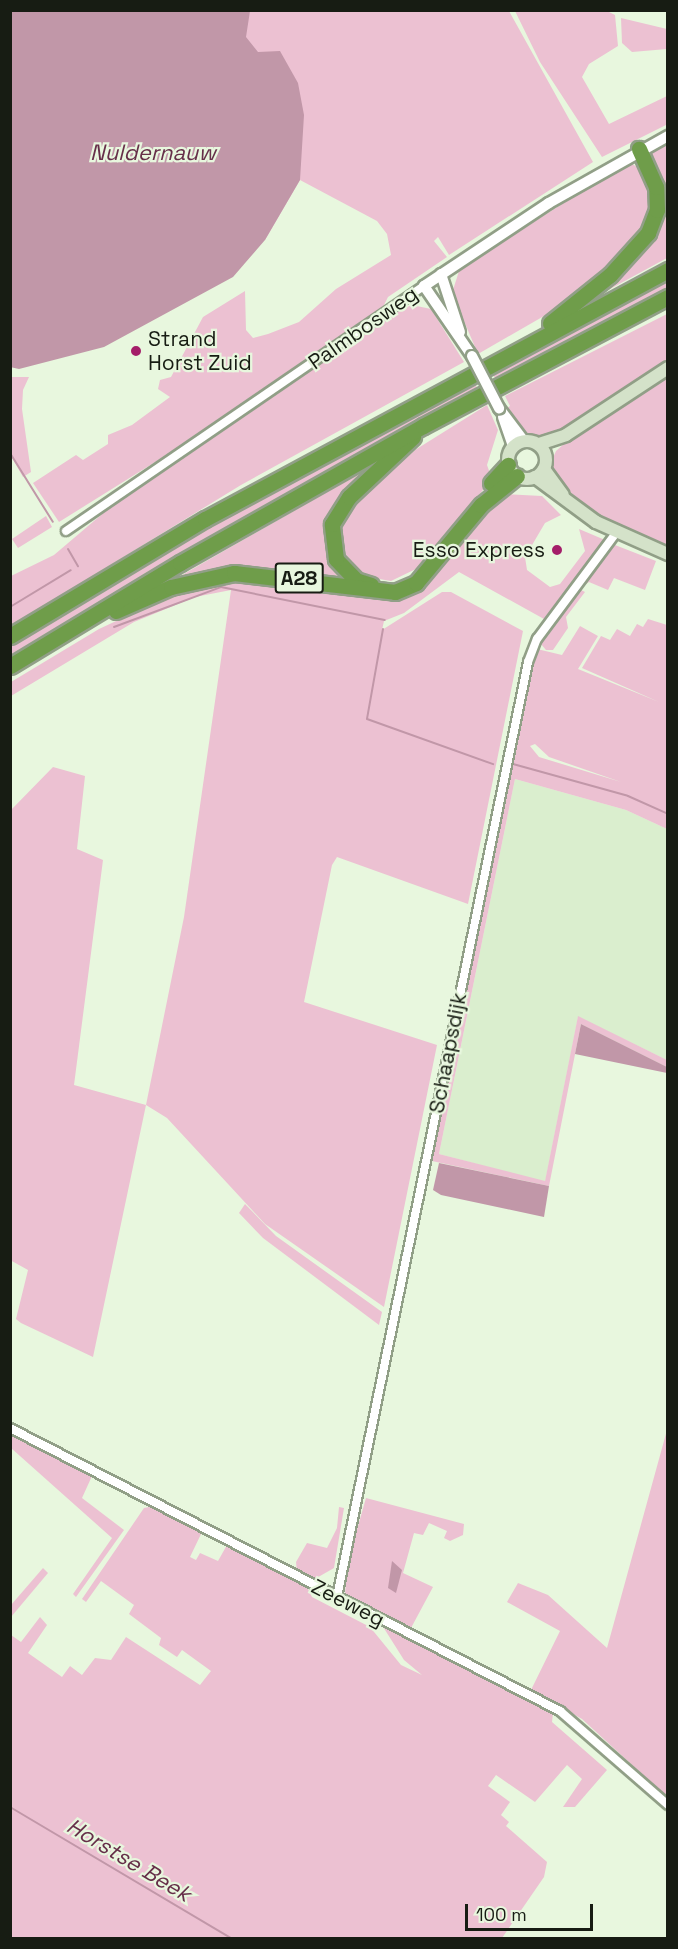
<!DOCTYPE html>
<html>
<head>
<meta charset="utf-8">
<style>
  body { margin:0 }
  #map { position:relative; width:678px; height:1949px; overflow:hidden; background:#e8f7de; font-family:"Space Grotesk",sans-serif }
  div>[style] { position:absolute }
  .built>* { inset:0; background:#daeece }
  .green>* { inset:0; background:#ecc1d2 }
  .water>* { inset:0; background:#c197a8 }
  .stream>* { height:2px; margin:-1px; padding:0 1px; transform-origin:1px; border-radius:1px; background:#c197a8 }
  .roads { filter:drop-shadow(2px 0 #919f87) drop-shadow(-2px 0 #919f87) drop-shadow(0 2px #919f87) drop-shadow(0 -2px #919f87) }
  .minor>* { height:8px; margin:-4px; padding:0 4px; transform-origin:4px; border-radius:4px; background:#fff }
  .tertiary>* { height:10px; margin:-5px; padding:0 5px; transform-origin:5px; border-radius:5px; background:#fff }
  .secondary>* { height:12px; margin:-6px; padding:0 6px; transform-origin:6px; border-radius:6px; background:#d4e2c9 }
  .secondary>.ring { margin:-6px; padding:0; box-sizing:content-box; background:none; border:12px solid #d4e2c9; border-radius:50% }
  .motorway>* { height:15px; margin:-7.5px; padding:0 7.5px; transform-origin:7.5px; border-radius:7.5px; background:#6f9d4a }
  .bridges { filter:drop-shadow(2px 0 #919f87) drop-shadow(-2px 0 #919f87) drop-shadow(0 2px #919f87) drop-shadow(0 -2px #919f87) }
  .tertiary-bridge>* { height:10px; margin:-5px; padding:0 5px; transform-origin:5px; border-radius:5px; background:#fff }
  .dots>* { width:16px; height:16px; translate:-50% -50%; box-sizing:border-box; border:3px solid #e8f7de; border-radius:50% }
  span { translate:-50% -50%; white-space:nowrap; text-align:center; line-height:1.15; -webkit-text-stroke:4.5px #e8f7de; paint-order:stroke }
  .shield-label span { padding:2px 4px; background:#e8f7de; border:2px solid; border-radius:4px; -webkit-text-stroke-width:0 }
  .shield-label { font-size:20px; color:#171c13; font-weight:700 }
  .street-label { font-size:21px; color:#171c13 }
  .poi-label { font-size:21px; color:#171c13 }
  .left { translate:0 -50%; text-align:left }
  .right { translate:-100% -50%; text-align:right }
  .water-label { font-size:22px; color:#662f49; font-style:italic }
  .frame { position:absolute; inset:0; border:12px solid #171c13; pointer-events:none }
  .scale { position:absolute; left:465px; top:1904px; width:128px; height:27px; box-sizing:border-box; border:3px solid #171c13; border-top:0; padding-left:8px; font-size:18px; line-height:21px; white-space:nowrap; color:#171c13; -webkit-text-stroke:4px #e8f7de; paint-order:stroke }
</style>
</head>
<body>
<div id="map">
  <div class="built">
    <i style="clip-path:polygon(515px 779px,626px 810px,667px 829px,667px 1060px,578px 1017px,545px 1182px,439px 1154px)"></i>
  </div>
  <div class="green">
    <i style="clip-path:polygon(298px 10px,509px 11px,593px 162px,449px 255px,438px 237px,434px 241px,447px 257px,388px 297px,382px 309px,208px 429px,59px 522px,33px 483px,76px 455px,83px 460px,108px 444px,108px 435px,132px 425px,170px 397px,158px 389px,160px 380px,171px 377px,203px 317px,245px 291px,246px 330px,253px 338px,268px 334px,299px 322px,336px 289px,391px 255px,387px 234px,377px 221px,300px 180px,265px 240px,10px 11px)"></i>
    <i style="clip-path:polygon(607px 11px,615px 15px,618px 46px,589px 64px,582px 77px,609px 124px,667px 96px,668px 124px,602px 157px,540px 62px,515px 11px)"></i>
    <i style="clip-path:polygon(621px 18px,667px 29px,667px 49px,632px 52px,622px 43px)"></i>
    <i style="clip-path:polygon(667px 142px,667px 258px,577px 307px,651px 236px,650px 155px)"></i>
    <i style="clip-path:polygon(629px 162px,642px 170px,650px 186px,649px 217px,629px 248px,570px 301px,478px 354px,452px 293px,460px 268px)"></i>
    <i style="clip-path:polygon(667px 275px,667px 290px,495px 378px,490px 369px)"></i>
    <i style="clip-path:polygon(412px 305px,431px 309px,464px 362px,241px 485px,11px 626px,11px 576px,54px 555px,114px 504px,390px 314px)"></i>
    <i style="clip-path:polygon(667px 314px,667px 363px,577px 422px,537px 439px,525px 434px,506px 409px,510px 406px,505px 396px)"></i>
    <i style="clip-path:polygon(667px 374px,667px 549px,603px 519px,566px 489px,550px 465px,556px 451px,574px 435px)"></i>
    <i style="clip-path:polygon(11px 377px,29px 377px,23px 390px,22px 409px,31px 472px,23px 477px,11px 456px)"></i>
    <i style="clip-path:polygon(473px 379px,478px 390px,11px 662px,11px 644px,90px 594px)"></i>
    <i style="clip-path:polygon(487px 405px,498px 430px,487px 465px,492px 479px,420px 567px,391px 581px,362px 576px,344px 557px,340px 545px,341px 523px,349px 507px,415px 450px)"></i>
    <i style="clip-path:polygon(398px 451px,328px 532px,360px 587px,268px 570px,156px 590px)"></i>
    <i style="clip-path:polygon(505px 494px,542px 496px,561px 515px,545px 523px,525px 557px,527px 570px,550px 587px,560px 584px,585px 551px,579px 529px,605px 540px,544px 619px,459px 572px,404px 613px,384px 621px,382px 630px,442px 592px,451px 592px,523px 631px,468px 904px,337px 857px,332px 865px,304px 1002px,437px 1045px,384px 1307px,265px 1224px,167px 1118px,146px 1105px,93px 1357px,21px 1323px,16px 1319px,28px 1270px,10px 1260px,11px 810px,53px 767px,85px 776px,77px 849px,103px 860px,74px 1085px,146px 1105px,184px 917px,231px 590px,195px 597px,134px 622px,11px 696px,11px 682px,99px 629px,196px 584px,239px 578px,398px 598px,482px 510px)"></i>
    <i style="clip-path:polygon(46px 516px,52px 527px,18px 548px,12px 539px)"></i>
    <i style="clip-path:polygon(615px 545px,656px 561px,645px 590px,614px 578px,608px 590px,589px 582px,583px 586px)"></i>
    <i style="clip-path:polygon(581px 590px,585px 592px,566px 617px,568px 628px,553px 650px,546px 650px,541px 644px)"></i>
    <i style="clip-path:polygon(evenodd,648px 619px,667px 625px,667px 829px,626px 810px,515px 779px,439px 1154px,545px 1181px,578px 1016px,667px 1060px,667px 1067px,581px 1024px,549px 1186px,432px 1161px,537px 649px,562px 655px,580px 626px,598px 636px,578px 669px,659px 702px,582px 668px,601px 636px,610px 640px,617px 629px,630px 636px,637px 624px,643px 627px,648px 619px,535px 744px,549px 757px,621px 782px,539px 757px,530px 746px,535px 744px)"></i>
    <i style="clip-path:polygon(245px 1204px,276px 1236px,382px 1312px,379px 1325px,263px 1238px,239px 1213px)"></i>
    <i style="clip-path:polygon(667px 1430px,668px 1797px,667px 1797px,582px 1719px,531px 1690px,560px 1631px,507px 1602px,518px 1583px,548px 1595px,607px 1648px)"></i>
    <i style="clip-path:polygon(11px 1434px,92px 1476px,82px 1498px,124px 1530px,76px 1597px,73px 1594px,112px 1538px,11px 1448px)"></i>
    <i style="clip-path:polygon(366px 1498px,464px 1524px,463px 1535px,450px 1541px,444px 1538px,447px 1531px,429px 1523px,423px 1535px,414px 1533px,403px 1573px,433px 1587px,411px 1628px,345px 1594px,348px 1561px)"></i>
    <i style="clip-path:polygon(154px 1506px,202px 1532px,190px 1557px,196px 1560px,200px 1553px,218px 1561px,227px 1545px,306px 1585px,312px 1597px,370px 1627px,401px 1665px,422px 1675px,404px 1660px,380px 1622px,553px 1713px,552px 1722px,607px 1770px,575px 1807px,563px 1807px,582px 1779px,567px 1765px,535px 1802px,496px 1775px,488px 1786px,510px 1802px,501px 1815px,509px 1822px,506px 1826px,547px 1862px,544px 1877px,502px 1938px,11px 1938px,11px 1635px,21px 1642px,40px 1617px,47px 1625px,28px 1653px,62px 1677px,70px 1666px,82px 1675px,95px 1658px,111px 1660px,126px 1637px,200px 1685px,211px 1671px,182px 1650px,177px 1657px,159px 1645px,161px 1638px,129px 1614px,134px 1605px,101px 1581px,86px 1602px,82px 1599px,144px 1508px)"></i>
    <i style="clip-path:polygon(339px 1507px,344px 1508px,334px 1568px,313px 1580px,297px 1572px,296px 1562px,307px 1543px,327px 1548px,337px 1528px)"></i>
    <i style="clip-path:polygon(43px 1568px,48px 1573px,11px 1617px,11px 1605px)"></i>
  </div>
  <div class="water">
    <i style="clip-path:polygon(11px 10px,250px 11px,246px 37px,258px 52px,280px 51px,298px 83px,304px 115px,300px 180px,265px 240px,233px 277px,104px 347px,19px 369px,10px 367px)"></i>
    <i style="clip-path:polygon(581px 1024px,667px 1067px,667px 1073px,575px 1054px)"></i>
    <i style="clip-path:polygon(439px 1163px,549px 1186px,544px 1217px,441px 1195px,433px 1190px)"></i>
    <i style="clip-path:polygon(392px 1561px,402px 1570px,396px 1593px,388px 1588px)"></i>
  </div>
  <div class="stream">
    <i style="left:10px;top:453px;width:81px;rotate:58.1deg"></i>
    <i style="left:68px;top:549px;width:20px;rotate:60deg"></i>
    <i style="left:10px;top:607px;width:71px;rotate:-31.2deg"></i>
    <i style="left:114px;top:627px;width:114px;rotate:-20.5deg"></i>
    <i style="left:221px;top:587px;width:167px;rotate:11.4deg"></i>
    <i style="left:383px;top:629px;width:91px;rotate:100.1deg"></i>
    <i style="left:367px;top:719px;width:134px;rotate:19.7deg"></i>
    <i style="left:513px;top:764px;width:119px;rotate:15.5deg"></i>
    <i style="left:628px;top:796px;width:42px;rotate:24.1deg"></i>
    <i style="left:10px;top:1807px;width:257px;rotate:30.7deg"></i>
  </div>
  <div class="roads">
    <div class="minor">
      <i style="left:66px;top:531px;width:434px;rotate:-34.4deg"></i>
      <i style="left:10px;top:1428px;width:619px;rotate:27.23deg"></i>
      <i style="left:560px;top:1711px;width:143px;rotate:41deg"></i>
      <i style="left:337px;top:1597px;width:954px;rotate:-78.45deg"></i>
      <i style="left:528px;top:662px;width:25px;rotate:-69deg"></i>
      <i style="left:537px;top:639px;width:132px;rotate:-53.3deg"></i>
    </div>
    <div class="tertiary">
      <i style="left:441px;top:274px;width:61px;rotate:71.9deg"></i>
      <i style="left:472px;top:356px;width:85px;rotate:-124.4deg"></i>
      <i style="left:424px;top:286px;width:150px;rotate:-33.6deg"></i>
      <i style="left:549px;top:203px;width:137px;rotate:-29.4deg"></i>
      <i style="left:499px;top:408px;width:41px;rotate:52.9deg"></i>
      <i style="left:503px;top:417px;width:31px;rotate:71deg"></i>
    </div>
    <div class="secondary">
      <i class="ring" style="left:508px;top:441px;width:26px;height:26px"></i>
      <i style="left:539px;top:444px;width:28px;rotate:-18deg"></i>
      <i style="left:566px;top:435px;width:122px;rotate:-33.3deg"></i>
      <i style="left:544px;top:469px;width:32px;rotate:54deg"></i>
      <i style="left:535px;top:477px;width:76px;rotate:36.4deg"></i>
      <i style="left:596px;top:522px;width:79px;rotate:24deg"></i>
    </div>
    <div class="motorway">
      <i style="left:550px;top:323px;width:77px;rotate:-38.7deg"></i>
      <i style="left:610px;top:275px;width:57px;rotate:-47.9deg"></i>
      <i style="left:648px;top:233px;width:25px;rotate:-69deg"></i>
      <i style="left:657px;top:210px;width:23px;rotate:-92deg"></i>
      <i style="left:656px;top:187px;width:42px;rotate:-114.1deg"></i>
      <i style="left:491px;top:483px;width:25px;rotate:-47deg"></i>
      <i style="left:371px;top:585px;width:16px;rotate:-162deg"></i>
      <i style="left:356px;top:580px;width:29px;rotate:-134deg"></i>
      <i style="left:336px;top:559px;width:35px;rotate:-97deg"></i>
      <i style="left:332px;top:524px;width:32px;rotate:-58deg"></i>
      <i style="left:349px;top:497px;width:88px;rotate:-43.2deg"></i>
      <i style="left:116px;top:611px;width:60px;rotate:-23.6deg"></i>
      <i style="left:171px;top:587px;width:65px;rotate:-12.5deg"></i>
      <i style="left:234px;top:573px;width:162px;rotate:6.7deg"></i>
      <i style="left:395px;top:592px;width:23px;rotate:-23deg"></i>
      <i style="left:416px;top:583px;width:102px;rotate:-50.2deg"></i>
      <i style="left:481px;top:505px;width:46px;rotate:-38.9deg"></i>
      <i style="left:10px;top:636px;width:227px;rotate:-31deg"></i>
      <i style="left:205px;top:519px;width:526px;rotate:-28.27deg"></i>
      <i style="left:10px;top:666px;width:199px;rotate:-31.2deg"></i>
      <i style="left:180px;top:563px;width:279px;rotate:-29.4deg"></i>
      <i style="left:423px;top:426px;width:277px;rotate:-27.8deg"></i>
    </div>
  </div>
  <div class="bridges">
    <div class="tertiary-bridge">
      <i style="left:472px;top:356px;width:59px;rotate:62.6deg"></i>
    </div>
  </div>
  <div class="dots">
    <i style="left:136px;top:351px;background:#a41d69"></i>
    <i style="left:557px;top:550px;background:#a41d69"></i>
  </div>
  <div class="shield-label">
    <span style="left:299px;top:578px">A28</span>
  </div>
  <div class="street-label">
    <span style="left:363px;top:328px;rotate:-35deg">Palmbosweg</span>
    <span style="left:448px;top:1053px;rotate:-79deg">Schaapsdijk</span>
    <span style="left:348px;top:1603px;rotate:27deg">Zeeweg</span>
  </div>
  <div class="poi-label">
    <span class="left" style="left:148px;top:351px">Strand<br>Horst Zuid</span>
    <span class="right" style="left:545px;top:550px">Esso Express</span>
  </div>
  <div class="water-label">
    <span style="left:153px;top:153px">Nuldernauw</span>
    <span style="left:129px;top:1860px;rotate:31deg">Horstse Beek</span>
  </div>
  <div class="frame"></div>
  <div class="scale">100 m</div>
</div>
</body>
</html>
